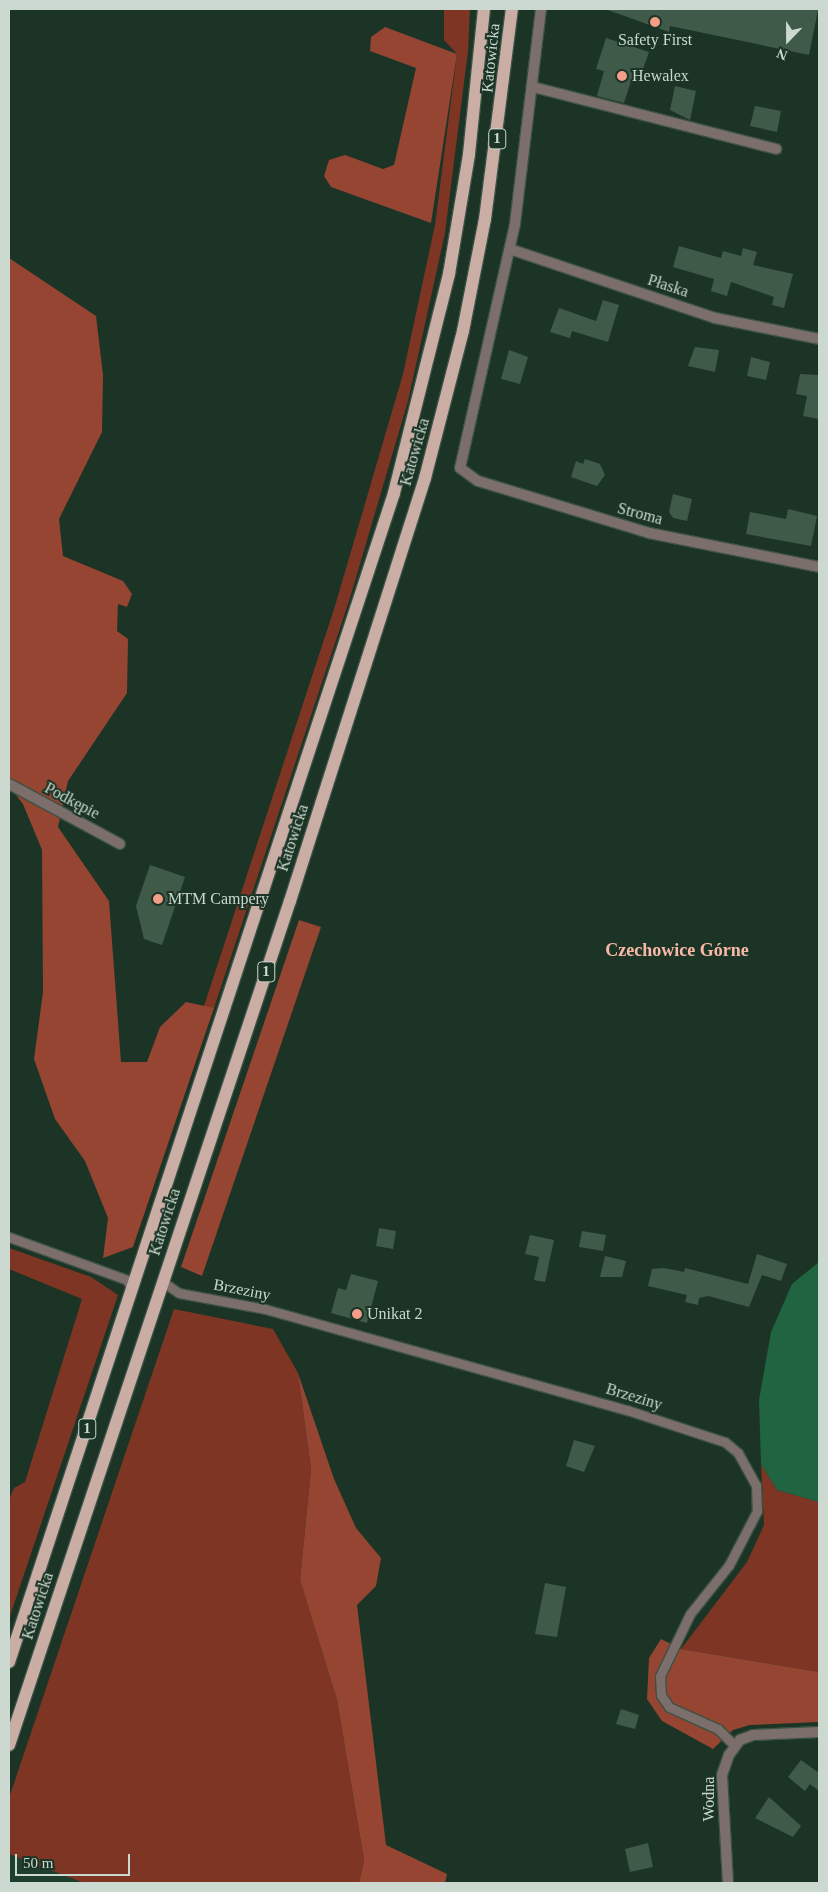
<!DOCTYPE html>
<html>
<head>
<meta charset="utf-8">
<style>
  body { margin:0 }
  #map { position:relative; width:828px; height:1892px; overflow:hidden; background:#1b3425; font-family:"Times New Roman",serif }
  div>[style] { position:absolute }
  .built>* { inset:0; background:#1f3f2c }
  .green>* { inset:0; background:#7f3523 }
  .forest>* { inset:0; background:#954532 }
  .water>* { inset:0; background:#216441 }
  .building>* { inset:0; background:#405a4a }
  .roads { filter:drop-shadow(1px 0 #3b5244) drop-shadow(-1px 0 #3b5244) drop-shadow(0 1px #3b5244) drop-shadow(0 -1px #3b5244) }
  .lane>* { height:9px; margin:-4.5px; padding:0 4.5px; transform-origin:4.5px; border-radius:4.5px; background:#7c6e6a }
  .street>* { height:10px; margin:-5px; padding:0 5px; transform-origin:5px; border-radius:5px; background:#7c6e6a }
  .primary>* { height:12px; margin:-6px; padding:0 6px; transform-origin:6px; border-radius:6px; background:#caaea6 }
  .dots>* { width:14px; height:14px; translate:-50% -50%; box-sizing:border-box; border:2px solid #1b3425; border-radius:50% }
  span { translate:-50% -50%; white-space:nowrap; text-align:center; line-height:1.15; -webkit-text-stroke:4px #1b3425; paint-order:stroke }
  .shield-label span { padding:1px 4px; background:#1b3425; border:1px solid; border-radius:4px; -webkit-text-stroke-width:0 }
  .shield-label { font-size:15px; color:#cbd9d0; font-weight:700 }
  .poi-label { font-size:16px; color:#cbd9d0 }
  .left { translate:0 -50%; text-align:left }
  .street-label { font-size:16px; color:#cbd9d0 }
  .neighbourhood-label { font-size:18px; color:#f9b8a7; font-weight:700 }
  .frame { position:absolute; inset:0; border:10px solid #cbd9d0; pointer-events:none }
  .north { position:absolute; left:763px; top:15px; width:50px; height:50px; -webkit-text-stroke:4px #1b3425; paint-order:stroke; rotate:202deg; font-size:14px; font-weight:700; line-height:20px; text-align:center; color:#cbd9d0 }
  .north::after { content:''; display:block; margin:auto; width:18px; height:22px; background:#cbd9d0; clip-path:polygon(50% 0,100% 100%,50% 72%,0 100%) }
  .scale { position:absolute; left:15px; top:1854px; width:115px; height:22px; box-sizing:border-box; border:2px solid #cbd9d0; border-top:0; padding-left:6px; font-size:15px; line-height:18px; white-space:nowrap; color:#cbd9d0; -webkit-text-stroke:4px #1b3425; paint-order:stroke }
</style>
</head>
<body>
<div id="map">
  <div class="built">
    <i style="clip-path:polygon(9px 1854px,84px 1883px,9px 1883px)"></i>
  </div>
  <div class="green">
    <i style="clip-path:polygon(444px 9px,470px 9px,468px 51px,445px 233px,408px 401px,350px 598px,213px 1011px,204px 1006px,335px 606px,403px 374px,435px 225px,457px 54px,444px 40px)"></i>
    <i style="clip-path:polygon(9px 1248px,91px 1277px,118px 1295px,9px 1619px,9px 1500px,14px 1488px,25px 1482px,82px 1299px,9px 1269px)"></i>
    <i style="clip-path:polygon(174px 1309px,273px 1329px,298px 1373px,311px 1469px,300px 1580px,337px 1700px,364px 1860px,359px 1883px,84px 1883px,9px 1854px,9px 1798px)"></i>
    <i style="clip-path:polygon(761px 1464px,777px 1490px,819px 1502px,819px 1672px,681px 1649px,747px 1562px,764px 1525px)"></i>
  </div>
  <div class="forest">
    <i style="clip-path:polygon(385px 27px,457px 54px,431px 223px,331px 187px,324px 176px,329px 160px,345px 155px,383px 169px,394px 165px,416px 68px,370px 51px,371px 37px)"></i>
    <i style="clip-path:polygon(9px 258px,96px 316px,103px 375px,102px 432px,59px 519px,63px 556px,123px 581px,132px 594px,127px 607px,118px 604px,117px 631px,128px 639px,127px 693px,68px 781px,58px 827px,109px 901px,121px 1062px,147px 1062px,160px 1027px,186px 1002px,214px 1008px,133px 1247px,103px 1258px,108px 1218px,85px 1161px,55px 1119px,34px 1059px,43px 992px,42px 850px,23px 804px,9px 786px)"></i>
    <i style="clip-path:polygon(299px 920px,321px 927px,202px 1276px,181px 1267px)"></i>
    <i style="clip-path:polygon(298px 1373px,334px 1479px,356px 1528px,381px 1558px,376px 1586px,357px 1605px,386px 1845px,447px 1874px,445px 1883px,359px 1883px,364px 1860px,337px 1700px,300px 1580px,311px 1469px)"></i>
    <i style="clip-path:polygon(661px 1639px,681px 1649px,819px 1672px,819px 1722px,750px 1725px,733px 1730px,713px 1749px,662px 1721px,647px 1699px,649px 1658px)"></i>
  </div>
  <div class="water">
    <i style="clip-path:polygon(819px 1262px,819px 1502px,777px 1490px,761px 1464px,759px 1400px,771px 1332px,792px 1284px)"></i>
  </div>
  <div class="building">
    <i style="clip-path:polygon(605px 9px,812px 9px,818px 10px,809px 55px,670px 26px,669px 32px)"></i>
    <i style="clip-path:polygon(606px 38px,649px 52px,638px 83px,631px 81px,624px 103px,597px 96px,604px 71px,596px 69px)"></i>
    <i style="clip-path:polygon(675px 86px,696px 91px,690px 120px,670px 110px)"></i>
    <i style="clip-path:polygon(755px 106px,781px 111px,777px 132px,750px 126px)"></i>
    <i style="clip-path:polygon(679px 246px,721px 258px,723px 251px,741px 256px,743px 248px,757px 252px,753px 265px,793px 274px,784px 308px,772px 305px,774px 297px,731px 282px,727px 296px,711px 291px,714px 279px,673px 267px)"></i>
    <i style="clip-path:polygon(603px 300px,619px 305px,608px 342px,572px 331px,570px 338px,550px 332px,559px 308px,596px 321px)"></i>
    <i style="clip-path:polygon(695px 347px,719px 350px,715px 372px,688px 366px)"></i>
    <i style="clip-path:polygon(509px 350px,528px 357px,520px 384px,501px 379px)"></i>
    <i style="clip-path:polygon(751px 357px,770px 362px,766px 380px,747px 376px)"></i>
    <i style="clip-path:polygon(800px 374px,819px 375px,819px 419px,803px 416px,807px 396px,796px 394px)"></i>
    <i style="clip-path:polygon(585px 459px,600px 464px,605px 475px,597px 486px,571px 477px,576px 461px,583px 464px)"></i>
    <i style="clip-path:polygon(673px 494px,692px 499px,687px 521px,673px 518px,669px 512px)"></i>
    <i style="clip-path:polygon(788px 509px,817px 516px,811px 546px,746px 534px,750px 512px,786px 519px)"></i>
    <i style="clip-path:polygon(150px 865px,185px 877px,162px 945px,144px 939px,136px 906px)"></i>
    <i style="clip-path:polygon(379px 1228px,396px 1231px,393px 1249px,376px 1246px)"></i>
    <i style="clip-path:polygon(582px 1231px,606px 1235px,603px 1251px,579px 1247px)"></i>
    <i style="clip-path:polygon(530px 1235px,554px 1240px,545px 1282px,534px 1280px,539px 1257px,525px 1254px)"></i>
    <i style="clip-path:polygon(757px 1254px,787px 1264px,781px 1281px,762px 1275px,749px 1307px,708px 1296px,699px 1298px,698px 1305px,685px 1302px,687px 1295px,648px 1286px,652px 1269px,664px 1268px,684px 1272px,685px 1268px,748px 1284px)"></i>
    <i style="clip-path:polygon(605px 1256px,626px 1261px,622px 1277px,600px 1277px)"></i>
    <i style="clip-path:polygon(351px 1274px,378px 1281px,367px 1323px,331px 1313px,338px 1288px,346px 1290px)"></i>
    <i style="clip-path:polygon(574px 1440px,595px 1446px,584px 1472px,566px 1466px)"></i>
    <i style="clip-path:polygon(545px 1583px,566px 1587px,557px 1637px,535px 1634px)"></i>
    <i style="clip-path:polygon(621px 1709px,639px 1715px,635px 1729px,616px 1724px)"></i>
    <i style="clip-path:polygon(801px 1760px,819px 1773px,819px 1791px,810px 1784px,805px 1791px,788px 1777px)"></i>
    <i style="clip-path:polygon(769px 1797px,801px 1826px,793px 1837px,755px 1818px)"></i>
    <i style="clip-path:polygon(648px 1843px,653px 1867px,630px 1872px,625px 1849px)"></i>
  </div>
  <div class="roads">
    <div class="lane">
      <i style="left:9px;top:1237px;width:126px;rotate:20deg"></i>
      <i style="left:127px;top:1280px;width:10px;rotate:61deg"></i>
      <i style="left:163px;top:1282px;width:19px;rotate:35deg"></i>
      <i style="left:179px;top:1293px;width:87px;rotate:10.5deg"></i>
      <i style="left:265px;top:1309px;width:376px;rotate:15.6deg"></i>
      <i style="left:627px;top:1410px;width:103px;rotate:18.1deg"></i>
      <i style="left:725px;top:1442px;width:17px;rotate:40deg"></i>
      <i style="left:738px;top:1453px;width:37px;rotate:61deg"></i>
      <i style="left:756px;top:1485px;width:26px;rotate:88deg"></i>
      <i style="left:757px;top:1511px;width:61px;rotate:117.4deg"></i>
      <i style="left:729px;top:1565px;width:63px;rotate:128.5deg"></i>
      <i style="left:690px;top:1614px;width:69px;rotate:115.8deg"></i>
      <i style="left:660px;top:1676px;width:19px;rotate:87deg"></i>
      <i style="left:661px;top:1695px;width:14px;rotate:56deg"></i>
      <i style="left:669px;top:1707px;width:54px;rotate:24.2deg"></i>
      <i style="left:718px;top:1729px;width:24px;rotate:45deg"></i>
    </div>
    <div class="street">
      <i style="left:541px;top:9px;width:217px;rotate:96.9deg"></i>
      <i style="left:515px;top:224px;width:250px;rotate:102.7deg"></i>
      <i style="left:460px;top:468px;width:22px;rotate:36deg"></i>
      <i style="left:478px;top:481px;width:179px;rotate:16.9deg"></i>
      <i style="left:649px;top:533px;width:173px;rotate:11.3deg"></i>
      <i style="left:533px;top:87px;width:251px;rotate:14.3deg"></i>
      <i style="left:510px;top:249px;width:216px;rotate:18.6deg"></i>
      <i style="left:715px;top:318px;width:106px;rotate:11.4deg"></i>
      <i style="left:9px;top:784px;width:126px;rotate:28.4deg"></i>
      <i style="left:728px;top:1883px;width:108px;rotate:-93.2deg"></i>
      <i style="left:722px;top:1775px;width:21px;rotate:-71deg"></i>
      <i style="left:729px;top:1755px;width:19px;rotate:-54deg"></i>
      <i style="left:740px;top:1740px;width:14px;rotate:-21deg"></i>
      <i style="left:753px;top:1735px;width:66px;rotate:-2.6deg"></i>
    </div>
    <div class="primary">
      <i style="left:9px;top:1662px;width:1231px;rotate:-71.77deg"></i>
      <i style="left:394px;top:493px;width:226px;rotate:-75.9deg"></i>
      <i style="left:449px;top:274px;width:122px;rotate:-80.5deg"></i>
      <i style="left:469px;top:154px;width:146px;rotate:-84.1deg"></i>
      <i style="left:9px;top:1745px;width:890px;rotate:-71.59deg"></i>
      <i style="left:290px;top:901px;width:444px;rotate:-72.3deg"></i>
      <i style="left:425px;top:478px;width:152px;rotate:-75.5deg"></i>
      <i style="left:463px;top:331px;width:114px;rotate:-78.9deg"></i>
      <i style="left:485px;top:219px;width:212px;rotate:-82.7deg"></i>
    </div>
  </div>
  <div class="dots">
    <i style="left:655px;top:22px;background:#f49e89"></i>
    <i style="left:622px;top:76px;background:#f49e89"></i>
    <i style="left:158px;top:899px;background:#f49e89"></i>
    <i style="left:357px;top:1314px;background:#f49e89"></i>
  </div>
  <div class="shield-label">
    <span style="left:497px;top:139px">1</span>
    <span style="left:266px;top:972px">1</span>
    <span style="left:87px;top:1429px">1</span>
  </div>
  <div class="poi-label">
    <span style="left:655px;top:40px">Safety First</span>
    <span class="left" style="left:632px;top:76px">Hewalex</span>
    <span class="left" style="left:168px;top:899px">MTM Campery</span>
    <span class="left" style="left:367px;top:1314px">Unikat 2</span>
  </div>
  <div class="street-label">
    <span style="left:491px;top:58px;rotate:-84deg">Katowicka</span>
    <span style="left:668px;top:286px;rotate:18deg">Płaska</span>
    <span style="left:415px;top:452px;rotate:-74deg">Katowicka</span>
    <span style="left:640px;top:514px;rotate:15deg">Stroma</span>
    <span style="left:72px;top:801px;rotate:28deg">Podkępie</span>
    <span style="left:293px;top:838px;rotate:-72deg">Katowicka</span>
    <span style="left:165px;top:1222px;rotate:-72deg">Katowicka</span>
    <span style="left:242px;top:1290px;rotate:11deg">Brzeziny</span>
    <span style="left:634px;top:1397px;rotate:17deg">Brzeziny</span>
    <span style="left:38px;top:1606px;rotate:-72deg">Katowicka</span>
    <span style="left:709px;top:1799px;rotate:-90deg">Wodna</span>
  </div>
  <div class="neighbourhood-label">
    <span style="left:677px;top:950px">Czechowice Górne</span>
  </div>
  <div class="frame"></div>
  <div class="north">N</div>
  <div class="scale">50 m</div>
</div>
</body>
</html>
